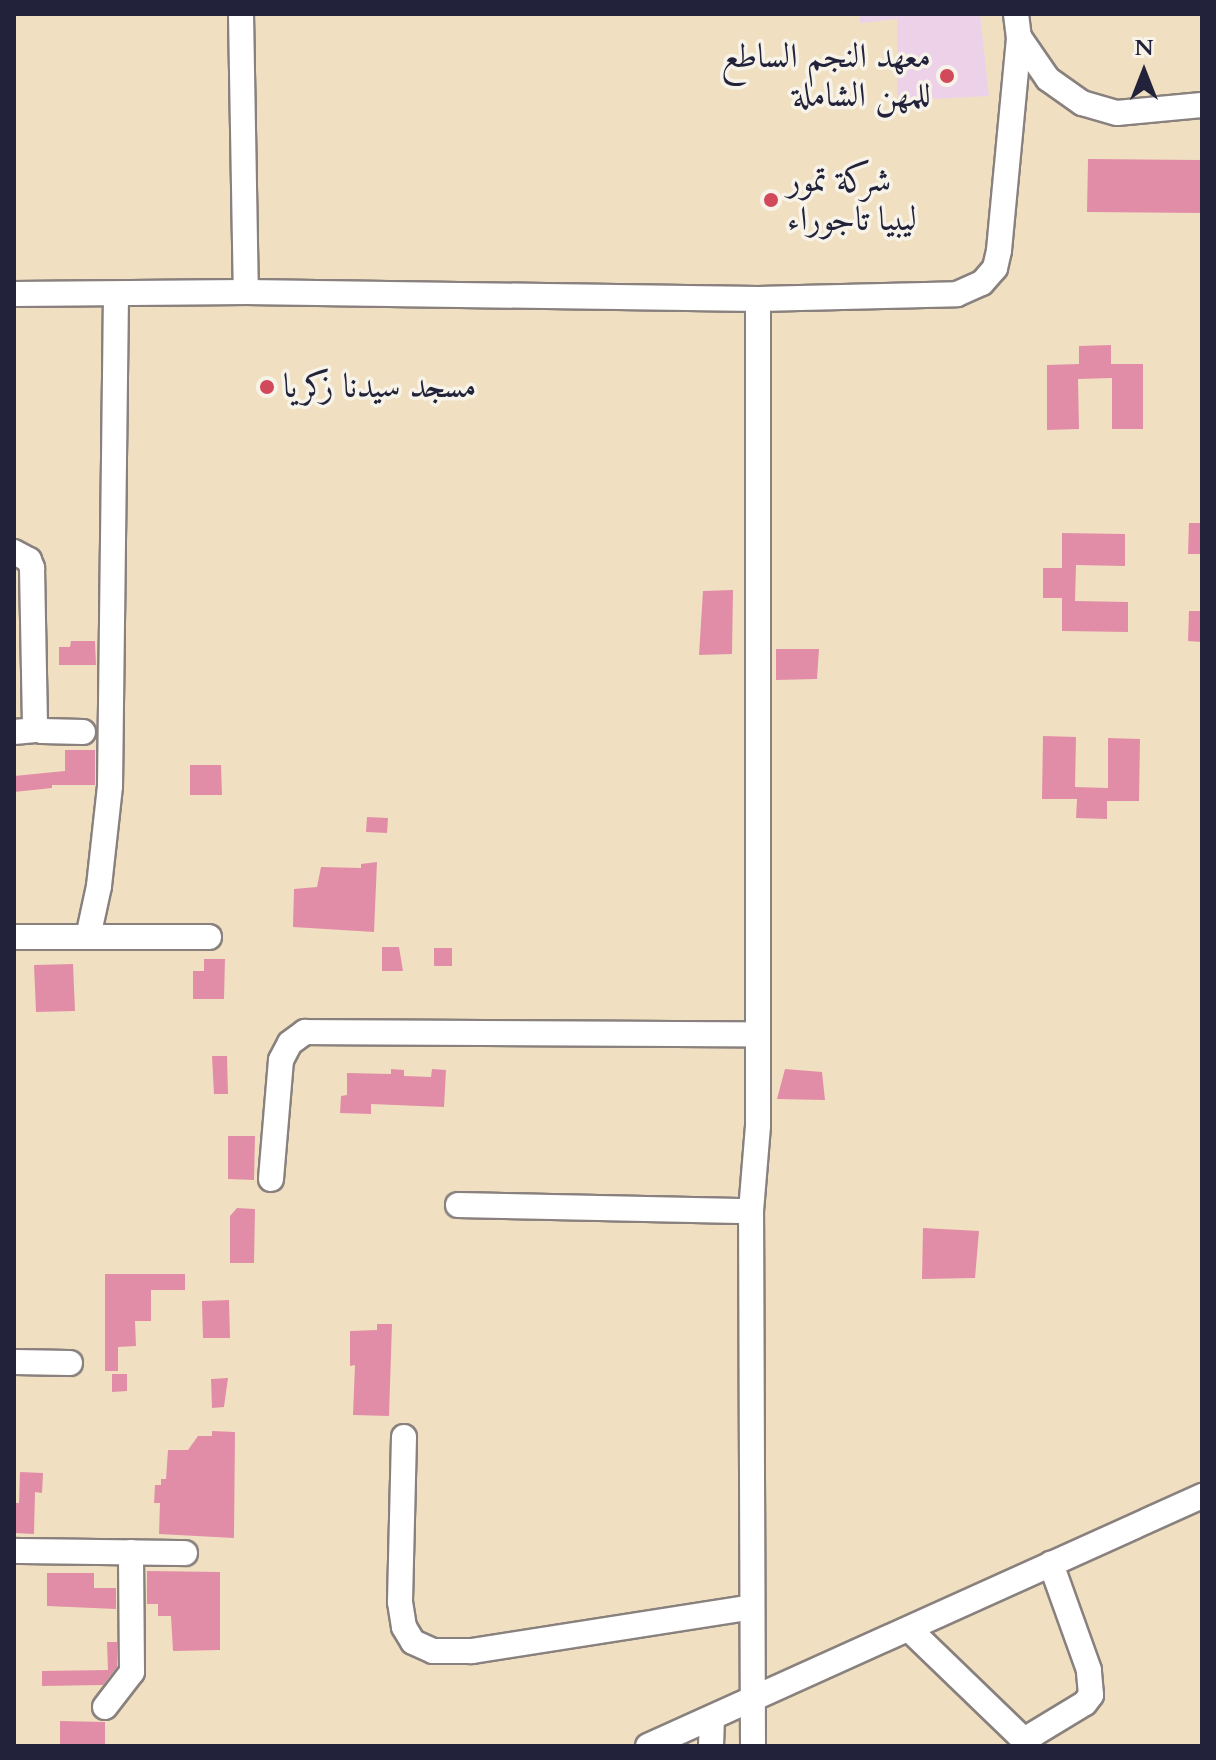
<!DOCTYPE html>
<html>
<head>
<meta charset="utf-8">
<style>
  body { margin:0 }
  #map { position:relative; width:1216px; height:1760px; overflow:hidden; background:#f0e0c1; font-family:Cardo,Amiri,serif }
  div>[style] { position:absolute }
  .built>* { inset:0; background:#edd1e9 }
  .building>* { inset:0; background:#e28da8 }
  .roads { filter:drop-shadow(2px 0 #89817e) drop-shadow(-2px 0 #89817e) drop-shadow(0 2px #89817e) drop-shadow(0 -2px #89817e) }
  .minor>* { height:24px; margin:-12px; padding:0 12px; transform-origin:12px; border-radius:12px; background:#fff }
  .dots>* { width:22px; height:22px; translate:-50% -50%; box-sizing:border-box; border:4px solid #f7f3e8; border-radius:50% }
  span { translate:-50% -50%; white-space:nowrap; text-align:center; line-height:1.15; -webkit-text-stroke:7px #f7f3e8; paint-order:stroke }
  .poi-label { font-size:34px; color:#22223b }
  .right { translate:-100% -50%; text-align:right }
  .left { translate:0 -50%; text-align:left }
  .frame { position:absolute; inset:0; border:16px solid #22223b; pointer-events:none }
  .north { position:absolute; left:1104px; top:32px; width:80px; height:80px; -webkit-text-stroke:6px #f7f3e8; paint-order:stroke; rotate:0deg; font-size:22px; font-weight:700; line-height:32px; text-align:center; color:#22223b }
  .north::after { content:''; display:block; margin:auto; width:28px; height:36px; background:#22223b; clip-path:polygon(50% 0,100% 100%,50% 72%,0 100%) }
</style>
</head>
<body>
<div id="map">
  <div class="built">
    <i style="clip-path:polygon(860px 14px,980px 14px,989px 96px,897px 101px,897px 19px,860px 23px)"></i>
  </div>
  <div class="building">
    <i style="clip-path:polygon(1088px 159px,1202px 160px,1202px 213px,1087px 212px)"></i>
    <i style="clip-path:polygon(1111px 345px,1111px 364px,1143px 364px,1143px 429px,1112px 429px,1112px 378px,1078px 379px,1079px 429px,1047px 430px,1047px 365px,1079px 364px,1079px 346px)"></i>
    <i style="clip-path:polygon(1189px 523px,1202px 523px,1202px 554px,1188px 554px)"></i>
    <i style="clip-path:polygon(1062px 533px,1125px 534px,1125px 566px,1076px 565px,1075px 601px,1128px 602px,1128px 632px,1062px 631px,1062px 598px,1043px 598px,1043px 568px,1062px 568px)"></i>
    <i style="clip-path:polygon(733px 590px,732px 654px,699px 655px,703px 591px)"></i>
    <i style="clip-path:polygon(1189px 611px,1202px 611px,1202px 642px,1188px 641px)"></i>
    <i style="clip-path:polygon(71px 641px,95px 641px,96px 665px,59px 665px,59px 647px,70px 647px)"></i>
    <i style="clip-path:polygon(776px 649px,819px 649px,817px 679px,776px 680px)"></i>
    <i style="clip-path:polygon(1043px 736px,1076px 737px,1075px 787px,1108px 788px,1108px 738px,1140px 739px,1139px 801px,1107px 801px,1107px 819px,1076px 818px,1077px 799px,1042px 799px)"></i>
    <i style="clip-path:polygon(65px 750px,95px 750px,95px 785px,52px 785px,52px 788px,14px 792px,14px 776px,65px 771px)"></i>
    <i style="clip-path:polygon(190px 765px,221px 765px,222px 795px,190px 795px)"></i>
    <i style="clip-path:polygon(367px 817px,388px 818px,387px 833px,366px 832px)"></i>
    <i style="clip-path:polygon(377px 862px,374px 932px,293px 927px,294px 889px,317px 887px,321px 867px,361px 868px,361px 864px)"></i>
    <i style="clip-path:polygon(382px 947px,399px 947px,403px 971px,382px 971px)"></i>
    <i style="clip-path:polygon(434px 948px,452px 948px,452px 966px,434px 966px)"></i>
    <i style="clip-path:polygon(204px 959px,225px 959px,224px 999px,193px 999px,193px 971px,204px 971px)"></i>
    <i style="clip-path:polygon(73px 964px,75px 1011px,36px 1012px,34px 965px)"></i>
    <i style="clip-path:polygon(212px 1056px,227px 1056px,228px 1094px,214px 1094px)"></i>
    <i style="clip-path:polygon(391px 1069px,404px 1070px,404px 1076px,431px 1077px,432px 1069px,446px 1070px,444px 1107px,371px 1104px,371px 1114px,340px 1113px,341px 1096px,347px 1095px,347px 1073px,391px 1074px)"></i>
    <i style="clip-path:polygon(785px 1069px,822px 1072px,825px 1100px,777px 1099px)"></i>
    <i style="clip-path:polygon(228px 1136px,255px 1136px,254px 1180px,228px 1179px)"></i>
    <i style="clip-path:polygon(237px 1208px,255px 1209px,254px 1263px,230px 1263px,230px 1216px)"></i>
    <i style="clip-path:polygon(923px 1228px,979px 1231px,975px 1278px,922px 1279px)"></i>
    <i style="clip-path:polygon(105px 1274px,185px 1274px,185px 1290px,151px 1290px,151px 1321px,135px 1321px,136px 1346px,118px 1347px,118px 1371px,105px 1371px)"></i>
    <i style="clip-path:polygon(229px 1300px,230px 1338px,203px 1338px,202px 1301px)"></i>
    <i style="clip-path:polygon(377px 1324px,392px 1324px,389px 1416px,353px 1415px,355px 1365px,350px 1366px,350px 1331px,377px 1330px)"></i>
    <i style="clip-path:polygon(112px 1374px,127px 1374px,127px 1391px,112px 1392px)"></i>
    <i style="clip-path:polygon(228px 1378px,224px 1407px,212px 1408px,211px 1379px)"></i>
    <i style="clip-path:polygon(212px 1431px,235px 1432px,234px 1538px,159px 1534px,160px 1503px,154px 1503px,155px 1485px,161px 1485px,161px 1479px,166px 1479px,168px 1450px,188px 1450px,198px 1436px,212px 1436px)"></i>
    <i style="clip-path:polygon(20px 1472px,43px 1473px,42px 1493px,35px 1492px,34px 1534px,14px 1533px,14px 1503px,19px 1503px)"></i>
    <i style="clip-path:polygon(147px 1571px,220px 1572px,220px 1650px,173px 1651px,171px 1616px,158px 1616px,158px 1604px,147px 1604px)"></i>
    <i style="clip-path:polygon(47px 1573px,94px 1573px,94px 1588px,116px 1588px,116px 1609px,47px 1606px)"></i>
    <i style="clip-path:polygon(107px 1642px,117px 1642px,117px 1667px,103px 1685px,42px 1686px,42px 1671px,108px 1670px)"></i>
    <i style="clip-path:polygon(60px 1721px,105px 1722px,105px 1746px,60px 1746px)"></i>
  </div>
  <div class="roads">
    <div class="minor">
      <i style="left:241px;top:14px;width:278px;rotate:89deg"></i>
      <i style="left:1016px;top:14px;width:23px;rotate:83deg"></i>
      <i style="left:1019px;top:37px;width:51px;rotate:55.4deg"></i>
      <i style="left:1048px;top:79px;width:42px;rotate:35.2deg"></i>
      <i style="left:1082px;top:103px;width:36px;rotate:16deg"></i>
      <i style="left:1117px;top:113px;width:85px;rotate:-5.4deg"></i>
      <i style="left:14px;top:294px;width:232px;rotate:-0.5deg"></i>
      <i style="left:246px;top:292px;width:512px;rotate:0.78deg"></i>
      <i style="left:758px;top:299px;width:199px;rotate:-1.4deg"></i>
      <i style="left:957px;top:294px;width:27px;rotate:-24deg"></i>
      <i style="left:982px;top:283px;width:20px;rotate:-49deg"></i>
      <i style="left:995px;top:268px;width:18px;rotate:-77deg"></i>
      <i style="left:999px;top:250px;width:214px;rotate:-84.6deg"></i>
      <i style="left:14px;top:552px;width:17px;rotate:28deg"></i>
      <i style="left:29px;top:560px;width:9px;rotate:69deg"></i>
      <i style="left:32px;top:568px;width:156px;rotate:88.9deg"></i>
      <i style="left:35px;top:724px;width:10px;rotate:45deg"></i>
      <i style="left:42px;top:731px;width:41px;rotate:1.4deg"></i>
      <i style="left:14px;top:732px;width:24px;rotate:-5deg"></i>
      <i style="left:14px;top:937px;width:195px"></i>
      <i style="left:88px;top:937px;width:52px;rotate:-77.8deg"></i>
      <i style="left:99px;top:886px;width:101px;rotate:-83.7deg"></i>
      <i style="left:110px;top:786px;width:492px;rotate:-89.3deg"></i>
      <i style="left:271px;top:1179px;width:119px;rotate:-85.2deg"></i>
      <i style="left:281px;top:1060px;width:19px;rotate:-62deg"></i>
      <i style="left:290px;top:1043px;width:19px;rotate:-36deg"></i>
      <i style="left:305px;top:1032px;width:453px;rotate:0.3deg"></i>
      <i style="left:458px;top:1205px;width:293px;rotate:1.2deg"></i>
      <i style="left:14px;top:1362px;width:56px;rotate:1deg"></i>
      <i style="left:404px;top:1437px;width:165px;rotate:91.4deg"></i>
      <i style="left:400px;top:1602px;width:25px;rotate:81deg"></i>
      <i style="left:404px;top:1627px;width:17px;rotate:59deg"></i>
      <i style="left:413px;top:1642px;width:22px;rotate:24deg"></i>
      <i style="left:433px;top:1651px;width:39px"></i>
      <i style="left:472px;top:1651px;width:283px;rotate:-8.9deg"></i>
      <i style="left:14px;top:1551px;width:171px;rotate:0.7deg"></i>
      <i style="left:909px;top:1629px;width:168px;rotate:44deg"></i>
      <i style="left:105px;top:1707px;width:44px;rotate:-52.4deg"></i>
      <i style="left:132px;top:1672px;width:120px;rotate:-90.5deg"></i>
      <i style="left:1024px;top:1740px;width:71px;rotate:-31.2deg"></i>
      <i style="left:1085px;top:1703px;width:10px;rotate:-53deg"></i>
      <i style="left:1091px;top:1695px;width:25px;rotate:-95deg"></i>
      <i style="left:1089px;top:1670px;width:113px;rotate:-109.7deg"></i>
      <i style="left:648px;top:1746px;width:608px;rotate:-24.29deg"></i>
      <i style="left:711px;top:1746px;width:28px;rotate:-88deg"></i>
      <i style="left:753px;top:1746px;width:535px;rotate:-90.21deg"></i>
      <i style="left:751px;top:1211px;width:86px;rotate:-85.3deg"></i>
      <i style="left:758px;top:1125px;width:826px;rotate:-90deg"></i>
    </div>
  </div>
  <div class="dots">
    <i style="left:947px;top:76px;background:#d1495b"></i>
    <i style="left:771px;top:200px;background:#d1495b"></i>
    <i style="left:267px;top:387px;background:#d1495b"></i>
  </div>
  <div class="poi-label">
    <span class="right" style="left:931px;top:76px">معهد النجم الساطع<br>للمهن الشاملة</span>
    <span class="left" style="left:787px;top:200px">شركة تمور<br>ليبيا تاجوراء</span>
    <span class="left" style="left:283px;top:387px">مسجد سيدنا زكريا</span>
  </div>
  <div class="frame"></div>
  <div class="north">N</div>
</div>
</body>
</html>
